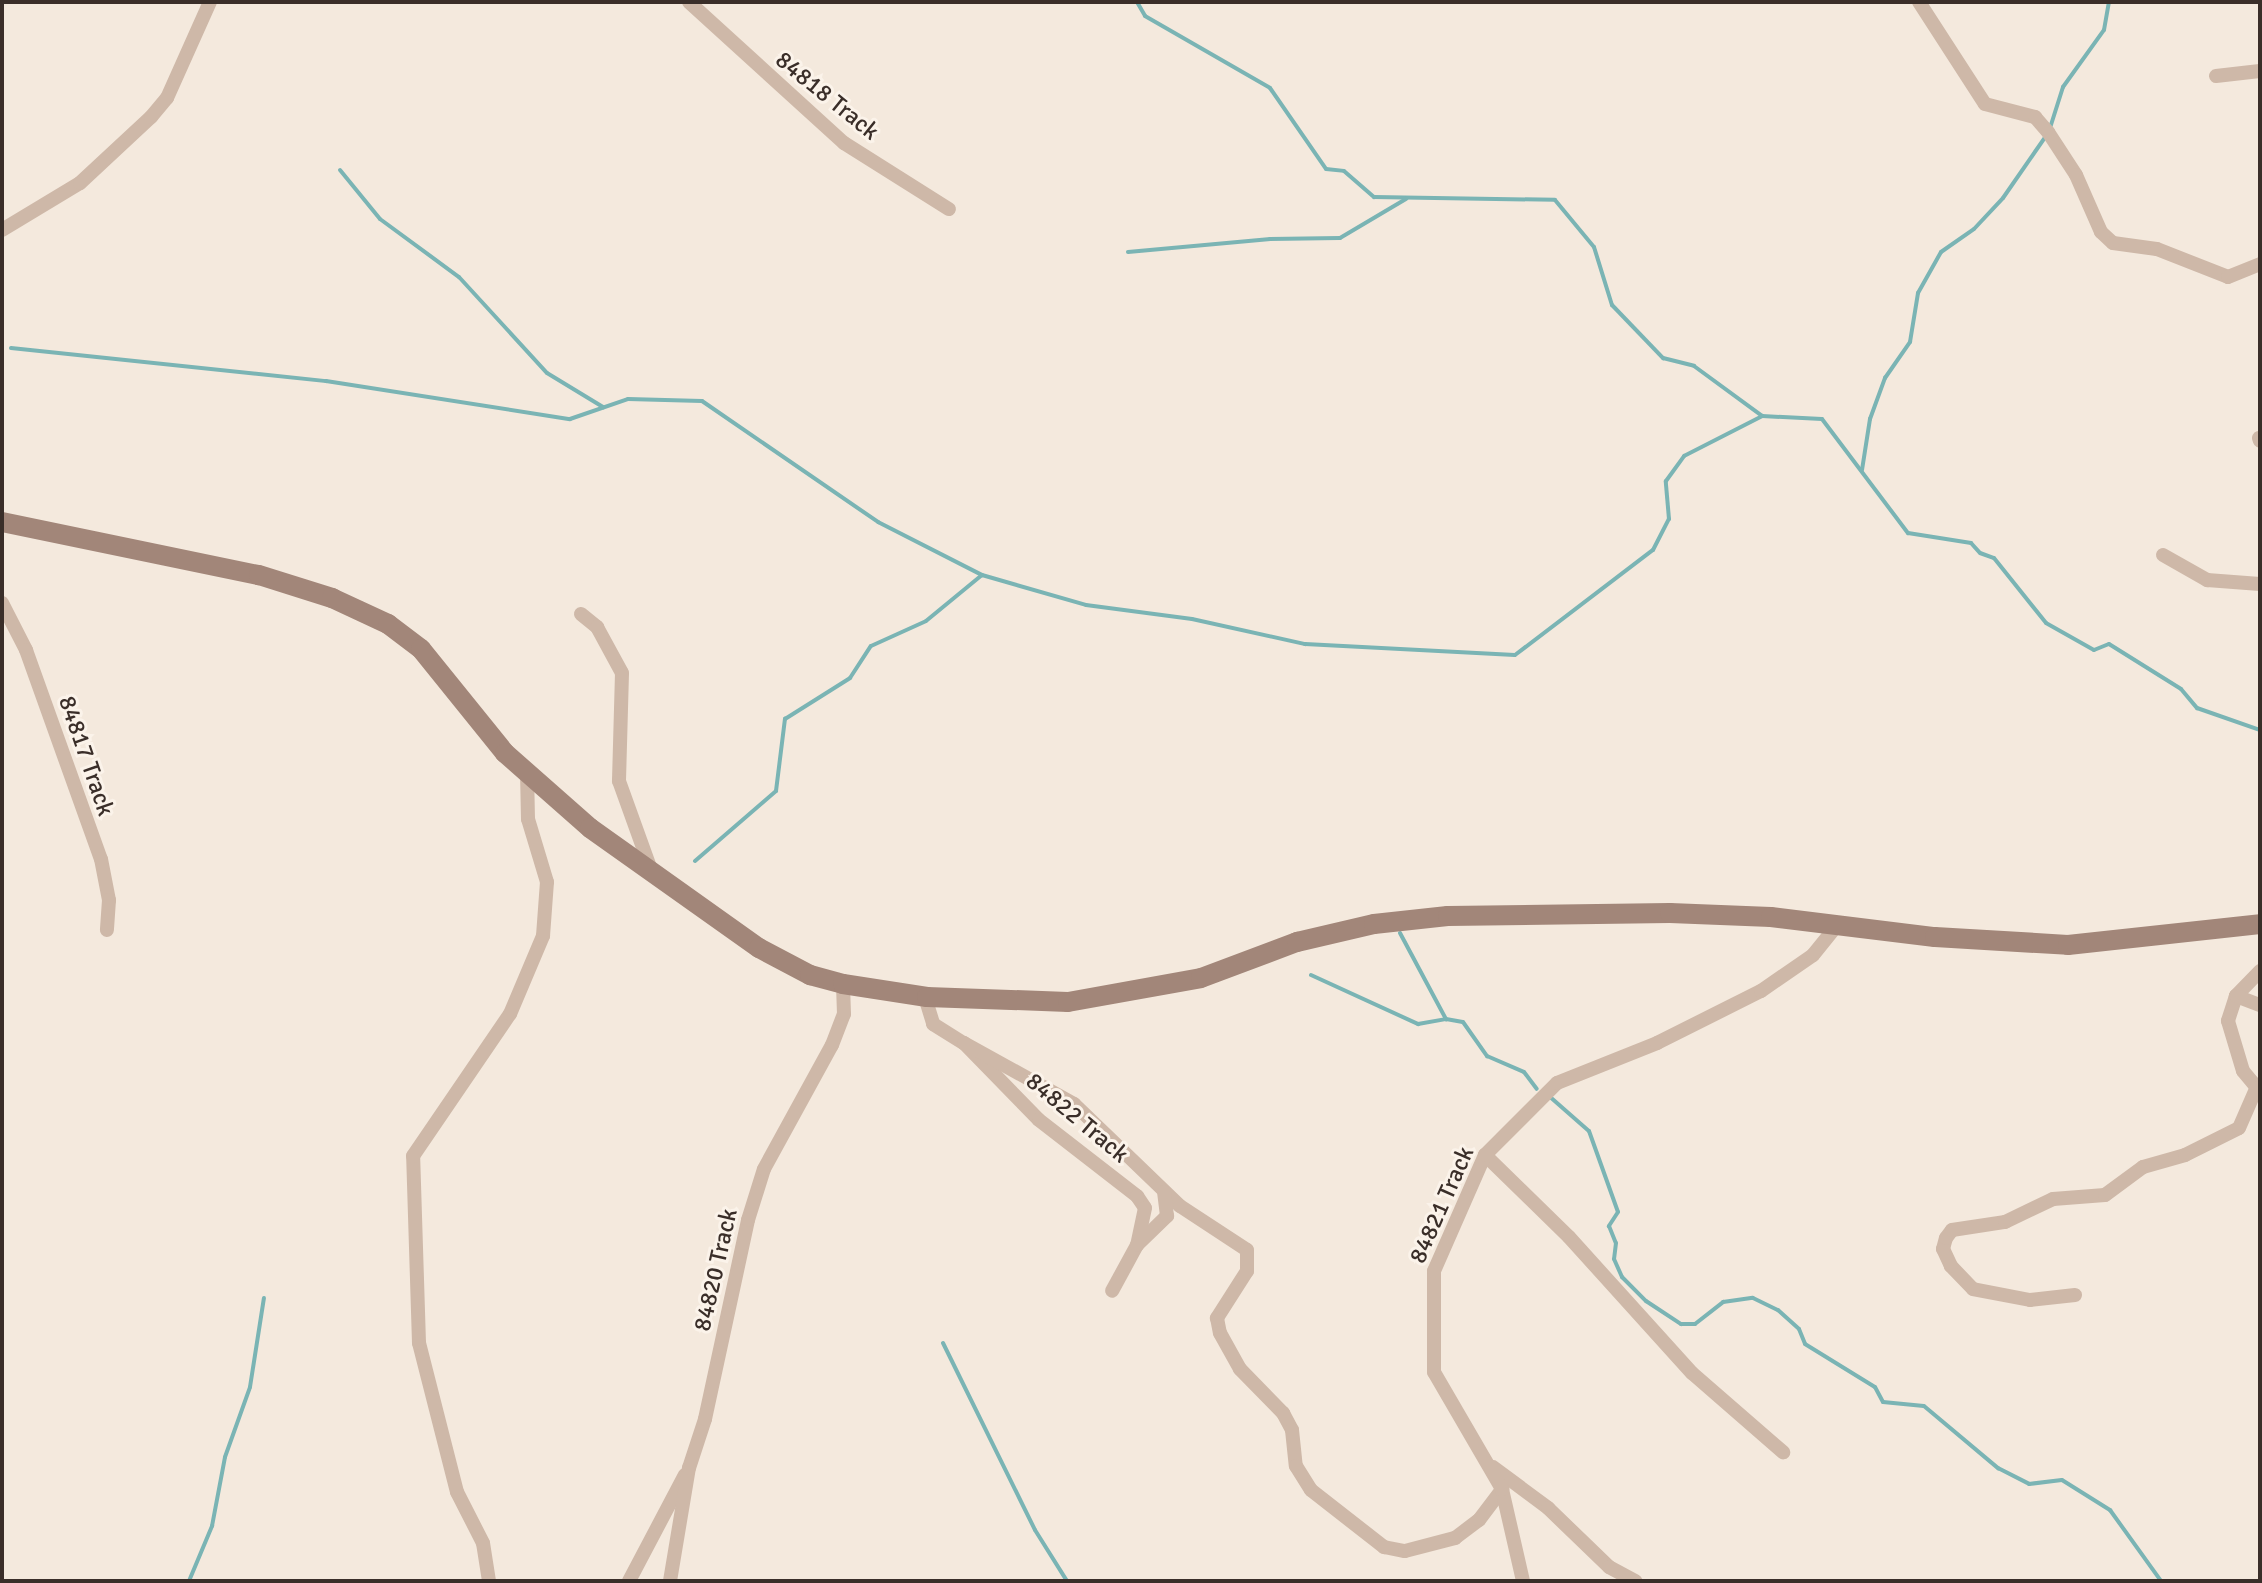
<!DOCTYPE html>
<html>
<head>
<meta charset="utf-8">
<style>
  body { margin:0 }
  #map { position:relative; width:2262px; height:1583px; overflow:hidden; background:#f4e9dd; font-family:Signika,sans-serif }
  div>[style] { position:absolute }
  .stream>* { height:4px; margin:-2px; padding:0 2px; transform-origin:2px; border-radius:2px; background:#7ab4b4 }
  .street>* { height:14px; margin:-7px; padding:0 7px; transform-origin:7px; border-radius:7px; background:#ceb8a8 }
  .secondary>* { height:20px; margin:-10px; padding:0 10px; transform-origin:10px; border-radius:10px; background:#a28679 }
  span { translate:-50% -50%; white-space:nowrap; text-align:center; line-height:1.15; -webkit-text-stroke:6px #fbf3ea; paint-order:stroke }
  .street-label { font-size:24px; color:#3a2e29 }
  .frame { position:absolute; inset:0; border:4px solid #3a2e29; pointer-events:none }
</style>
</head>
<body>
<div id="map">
  <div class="stream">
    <i style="left:1137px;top:2px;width:16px;rotate:60deg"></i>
    <i style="left:1145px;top:16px;width:144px;rotate:29.9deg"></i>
    <i style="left:1270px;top:88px;width:98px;rotate:55.3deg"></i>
    <i style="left:1326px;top:169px;width:18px;rotate:6deg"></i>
    <i style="left:1344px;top:171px;width:40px;rotate:41deg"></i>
    <i style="left:1374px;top:197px;width:181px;rotate:0.9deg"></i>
    <i style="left:1555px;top:200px;width:61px;rotate:50.3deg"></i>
    <i style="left:1594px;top:247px;width:61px;rotate:72.8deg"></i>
    <i style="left:1612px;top:305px;width:74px;rotate:46.1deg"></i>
    <i style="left:1663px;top:358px;width:32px;rotate:14deg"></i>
    <i style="left:1694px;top:366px;width:84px;rotate:36.3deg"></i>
    <i style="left:1762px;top:416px;width:60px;rotate:2.9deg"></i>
    <i style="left:1822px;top:419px;width:143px;rotate:53deg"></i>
    <i style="left:1908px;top:533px;width:64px;rotate:9deg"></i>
    <i style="left:1971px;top:543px;width:13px;rotate:48deg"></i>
    <i style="left:1980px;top:553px;width:15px;rotate:20deg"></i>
    <i style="left:1994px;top:558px;width:83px;rotate:51.3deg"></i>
    <i style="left:2046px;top:623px;width:55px;rotate:29.4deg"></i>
    <i style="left:2094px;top:650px;width:16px;rotate:-22deg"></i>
    <i style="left:2109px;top:644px;width:85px;rotate:32deg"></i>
    <i style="left:2181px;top:689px;width:25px;rotate:50deg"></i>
    <i style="left:2197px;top:708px;width:67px;rotate:19.2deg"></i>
    <i style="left:2050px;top:128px;width:43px;rotate:-72.4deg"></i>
    <i style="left:2063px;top:87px;width:70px;rotate:-54.3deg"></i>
    <i style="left:2104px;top:30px;width:28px;rotate:-80deg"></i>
    <i style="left:340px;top:170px;width:63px;rotate:50.8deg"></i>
    <i style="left:380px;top:219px;width:98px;rotate:36.3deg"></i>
    <i style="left:459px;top:277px;width:130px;rotate:47.5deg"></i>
    <i style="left:547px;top:373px;width:66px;rotate:31.3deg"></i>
    <i style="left:1128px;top:252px;width:143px;rotate:-5.2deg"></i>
    <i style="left:1270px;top:239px;width:70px;rotate:-0.8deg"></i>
    <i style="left:1340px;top:238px;width:77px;rotate:-30.6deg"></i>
    <i style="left:11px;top:348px;width:317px;rotate:6deg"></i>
    <i style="left:326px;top:381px;width:247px;rotate:8.9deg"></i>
    <i style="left:570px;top:419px;width:61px;rotate:-19deg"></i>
    <i style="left:628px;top:399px;width:74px;rotate:1.5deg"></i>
    <i style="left:702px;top:401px;width:214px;rotate:34.5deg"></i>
    <i style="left:878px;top:522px;width:117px;rotate:27deg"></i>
    <i style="left:982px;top:575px;width:108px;rotate:16.1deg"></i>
    <i style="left:1086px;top:605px;width:107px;rotate:7.5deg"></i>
    <i style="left:1192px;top:619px;width:116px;rotate:12.5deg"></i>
    <i style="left:1305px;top:644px;width:210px;rotate:3deg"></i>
    <i style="left:1515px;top:655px;width:173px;rotate:-37.3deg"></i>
    <i style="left:1653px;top:550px;width:35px;rotate:-63deg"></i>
    <i style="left:1669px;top:519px;width:38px;rotate:-95deg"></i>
    <i style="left:1666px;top:481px;width:31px;rotate:-54deg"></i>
    <i style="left:1684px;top:456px;width:88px;rotate:-27.1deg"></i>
    <i style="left:1862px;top:470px;width:52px;rotate:-81.1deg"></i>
    <i style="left:1870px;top:419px;width:44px;rotate:-69.9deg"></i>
    <i style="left:1885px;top:378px;width:44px;rotate:-55.2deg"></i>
    <i style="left:1910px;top:342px;width:50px;rotate:-80.7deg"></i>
    <i style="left:1918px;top:293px;width:47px;rotate:-60.7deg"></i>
    <i style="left:1941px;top:252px;width:40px;rotate:-34.9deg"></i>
    <i style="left:1974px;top:229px;width:42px;rotate:-46.9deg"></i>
    <i style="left:2003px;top:198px;width:75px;rotate:-55.3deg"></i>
    <i style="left:695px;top:861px;width:107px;rotate:-40.8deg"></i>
    <i style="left:776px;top:791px;width:73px;rotate:-82.9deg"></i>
    <i style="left:785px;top:719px;width:77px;rotate:-32.2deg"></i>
    <i style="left:850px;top:678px;width:38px;rotate:-57deg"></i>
    <i style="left:871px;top:646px;width:60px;rotate:-24.4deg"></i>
    <i style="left:926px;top:621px;width:72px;rotate:-39.4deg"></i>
    <i style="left:1400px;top:933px;width:98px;rotate:61.9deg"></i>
    <i style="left:1446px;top:1019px;width:17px;rotate:10deg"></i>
    <i style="left:1463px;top:1022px;width:42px;rotate:54.8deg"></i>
    <i style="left:1487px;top:1056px;width:40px;rotate:23.4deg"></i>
    <i style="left:1524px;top:1072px;width:21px;rotate:53deg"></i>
    <i style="left:1311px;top:975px;width:118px;rotate:24.6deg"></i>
    <i style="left:1418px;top:1024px;width:28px;rotate:-10deg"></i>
    <i style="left:1549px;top:1096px;width:53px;rotate:41.2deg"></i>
    <i style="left:1589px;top:1131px;width:86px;rotate:70.3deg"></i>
    <i style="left:1618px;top:1212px;width:17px;rotate:123deg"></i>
    <i style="left:1609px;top:1226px;width:18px;rotate:68deg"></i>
    <i style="left:1616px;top:1243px;width:16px;rotate:97deg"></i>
    <i style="left:1614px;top:1259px;width:20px;rotate:66deg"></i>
    <i style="left:1622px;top:1277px;width:34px;rotate:45deg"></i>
    <i style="left:1646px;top:1301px;width:42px;rotate:33.3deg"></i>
    <i style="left:1681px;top:1324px;width:14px"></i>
    <i style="left:1695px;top:1324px;width:36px;rotate:-38deg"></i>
    <i style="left:1723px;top:1302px;width:30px;rotate:-8deg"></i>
    <i style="left:1753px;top:1298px;width:28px;rotate:26deg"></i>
    <i style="left:1778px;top:1310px;width:28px;rotate:42deg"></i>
    <i style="left:1799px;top:1329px;width:16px;rotate:68deg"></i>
    <i style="left:1805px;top:1344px;width:82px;rotate:31.6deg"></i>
    <i style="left:1875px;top:1387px;width:17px;rotate:62deg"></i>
    <i style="left:1883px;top:1402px;width:41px;rotate:5.6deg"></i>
    <i style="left:1924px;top:1406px;width:97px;rotate:40deg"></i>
    <i style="left:1998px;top:1468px;width:35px;rotate:27deg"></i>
    <i style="left:2029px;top:1484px;width:33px;rotate:-7deg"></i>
    <i style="left:2062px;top:1480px;width:57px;rotate:32deg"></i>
    <i style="left:2110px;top:1510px;width:87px;rotate:54.3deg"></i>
    <i style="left:943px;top:1343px;width:208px;rotate:63.8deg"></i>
    <i style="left:1035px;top:1530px;width:60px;rotate:57.9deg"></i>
    <i style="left:189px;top:1581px;width:60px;rotate:-67.3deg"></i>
    <i style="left:212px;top:1526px;width:70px;rotate:-79.3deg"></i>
    <i style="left:225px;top:1457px;width:74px;rotate:-70.3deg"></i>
    <i style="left:250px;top:1387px;width:90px;rotate:-81.1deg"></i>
  </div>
  <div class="street">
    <i style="left:689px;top:2px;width:210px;rotate:42.3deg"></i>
    <i style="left:844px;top:143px;width:124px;rotate:32.2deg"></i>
    <i style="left:1919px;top:2px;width:121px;rotate:57.1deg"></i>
    <i style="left:1985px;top:104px;width:52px;rotate:14.6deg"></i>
    <i style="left:2035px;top:117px;width:20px;rotate:49deg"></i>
    <i style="left:2048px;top:132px;width:51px;rotate:56.9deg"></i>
    <i style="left:2076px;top:175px;width:62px;rotate:66.3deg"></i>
    <i style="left:2101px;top:232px;width:16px;rotate:43deg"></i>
    <i style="left:2113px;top:243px;width:44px;rotate:7.8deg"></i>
    <i style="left:2157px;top:249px;width:76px;rotate:21.5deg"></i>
    <i style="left:2228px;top:277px;width:35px;rotate:-22deg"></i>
    <i style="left:2216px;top:76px;width:44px;rotate:-6.5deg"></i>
    <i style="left:2px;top:230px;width:91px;rotate:-31.1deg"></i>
    <i style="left:80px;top:183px;width:97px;rotate:-42.9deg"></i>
    <i style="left:151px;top:117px;width:25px;rotate:-50deg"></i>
    <i style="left:167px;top:98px;width:105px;rotate:-65.9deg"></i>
    <i style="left:2259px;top:438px;width:3px;rotate:72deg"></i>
    <i style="left:2163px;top:555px;width:51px;rotate:29.6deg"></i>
    <i style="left:2207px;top:580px;width:53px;rotate:4.3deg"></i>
    <i style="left:2px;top:603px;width:53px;rotate:62.9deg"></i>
    <i style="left:26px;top:650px;width:222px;rotate:70.3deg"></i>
    <i style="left:101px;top:859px;width:42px;rotate:79deg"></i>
    <i style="left:109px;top:900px;width:30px;rotate:94deg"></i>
    <i style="left:581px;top:614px;width:21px;rotate:39deg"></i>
    <i style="left:597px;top:627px;width:52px;rotate:61.5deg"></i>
    <i style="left:622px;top:673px;width:108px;rotate:91.6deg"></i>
    <i style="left:619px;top:781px;width:91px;rotate:70.2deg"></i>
    <i style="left:2260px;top:971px;width:35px;rotate:134deg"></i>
    <i style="left:2236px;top:996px;width:26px;rotate:108deg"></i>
    <i style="left:2228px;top:1021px;width:52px;rotate:73.3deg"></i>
    <i style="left:2243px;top:1071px;width:26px;rotate:50deg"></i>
    <i style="left:2236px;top:996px;width:26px;rotate:21deg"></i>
    <i style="left:925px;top:997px;width:28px;rotate:73deg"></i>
    <i style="left:933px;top:1024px;width:36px;rotate:32deg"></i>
    <i style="left:964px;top:1043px;width:107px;rotate:45.8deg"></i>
    <i style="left:1039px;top:1120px;width:124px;rotate:37.8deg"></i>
    <i style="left:1137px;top:1196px;width:14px;rotate:56deg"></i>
    <i style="left:1145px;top:1208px;width:38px;rotate:102deg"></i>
    <i style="left:1137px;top:1245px;width:52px;rotate:118.5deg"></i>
    <i style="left:964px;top:1043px;width:126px;rotate:29deg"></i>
    <i style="left:1074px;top:1104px;width:147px;rotate:43.9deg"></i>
    <i style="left:1180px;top:1206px;width:80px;rotate:33.3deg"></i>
    <i style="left:1247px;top:1250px;width:21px;rotate:90deg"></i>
    <i style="left:1247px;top:1271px;width:56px;rotate:122.6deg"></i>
    <i style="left:1217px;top:1318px;width:15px;rotate:79deg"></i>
    <i style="left:1220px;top:1333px;width:41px;rotate:60.9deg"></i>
    <i style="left:1240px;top:1369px;width:62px;rotate:45.7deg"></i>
    <i style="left:1283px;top:1413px;width:19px;rotate:62deg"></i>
    <i style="left:1292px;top:1430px;width:36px;rotate:84deg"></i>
    <i style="left:1296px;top:1466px;width:28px;rotate:58deg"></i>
    <i style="left:1311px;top:1490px;width:93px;rotate:38deg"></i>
    <i style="left:1384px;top:1547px;width:21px;rotate:11deg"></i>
    <i style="left:1405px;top:1551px;width:52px;rotate:-14.6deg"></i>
    <i style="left:1455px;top:1538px;width:30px;rotate:-37deg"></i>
    <i style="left:1479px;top:1520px;width:39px;rotate:-53deg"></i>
    <i style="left:1485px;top:1155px;width:117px;rotate:44.3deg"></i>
    <i style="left:1569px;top:1237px;width:183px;rotate:47.9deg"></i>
    <i style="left:1692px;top:1373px;width:121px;rotate:41deg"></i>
    <i style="left:1137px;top:1245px;width:42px;rotate:-44deg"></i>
    <i style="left:1167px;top:1216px;width:24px;rotate:-97deg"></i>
    <i style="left:2075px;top:1295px;width:45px;rotate:173.7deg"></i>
    <i style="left:2030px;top:1300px;width:58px;rotate:-169.1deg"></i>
    <i style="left:1973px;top:1289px;width:32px;rotate:-134deg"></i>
    <i style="left:1951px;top:1266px;width:19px;rotate:-115deg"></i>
    <i style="left:1943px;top:1249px;width:11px;rotate:-75deg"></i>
    <i style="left:1946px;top:1238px;width:10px;rotate:-53deg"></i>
    <i style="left:1952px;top:1230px;width:54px;rotate:-8.6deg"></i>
    <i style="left:2005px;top:1222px;width:53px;rotate:-25.6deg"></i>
    <i style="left:2053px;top:1199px;width:52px;rotate:-4.4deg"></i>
    <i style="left:2105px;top:1195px;width:47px;rotate:-36.4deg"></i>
    <i style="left:2143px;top:1167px;width:44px;rotate:-15.9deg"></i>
    <i style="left:2185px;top:1155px;width:60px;rotate:-26.6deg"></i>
    <i style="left:2239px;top:1128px;width:43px;rotate:-66.4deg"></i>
    <i style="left:1493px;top:1467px;width:69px;rotate:36.7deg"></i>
    <i style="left:1548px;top:1508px;width:85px;rotate:44deg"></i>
    <i style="left:1609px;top:1567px;width:30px;rotate:28deg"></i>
    <i style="left:489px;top:1581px;width:38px;rotate:-99deg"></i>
    <i style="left:483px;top:1543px;width:57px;rotate:-117deg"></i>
    <i style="left:457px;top:1492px;width:154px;rotate:-104.3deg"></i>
    <i style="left:419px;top:1343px;width:187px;rotate:-91.8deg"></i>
    <i style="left:413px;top:1156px;width:172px;rotate:-55.7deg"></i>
    <i style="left:510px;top:1014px;width:85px;rotate:-67.1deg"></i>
    <i style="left:543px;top:936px;width:54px;rotate:-85.8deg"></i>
    <i style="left:547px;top:882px;width:66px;rotate:-106.8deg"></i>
    <i style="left:528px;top:819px;width:46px;rotate:-91.2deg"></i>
    <i style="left:629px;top:1581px;width:120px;rotate:-62.2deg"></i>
    <i style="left:670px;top:1581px;width:115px;rotate:-80.5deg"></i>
    <i style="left:689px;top:1468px;width:52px;rotate:-71.9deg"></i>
    <i style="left:705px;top:1419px;width:204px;rotate:-77.8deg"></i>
    <i style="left:748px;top:1220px;width:53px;rotate:-72.6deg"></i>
    <i style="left:764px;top:1169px;width:141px;rotate:-61.3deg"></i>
    <i style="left:832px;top:1045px;width:33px;rotate:-69deg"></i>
    <i style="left:844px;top:1014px;width:30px;rotate:-92deg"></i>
    <i style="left:1523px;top:1581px;width:94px;rotate:-102.9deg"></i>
    <i style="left:1502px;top:1489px;width:135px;rotate:-120.2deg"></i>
    <i style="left:1434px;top:1372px;width:101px;rotate:-90deg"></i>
    <i style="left:1434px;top:1271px;width:127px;rotate:-66.3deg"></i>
    <i style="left:1485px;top:1155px;width:102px;rotate:-45deg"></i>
    <i style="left:1557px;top:1083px;width:108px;rotate:-21.8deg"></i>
    <i style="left:1657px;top:1043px;width:116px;rotate:-26.6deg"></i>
    <i style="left:1761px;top:991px;width:63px;rotate:-34.7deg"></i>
    <i style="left:1813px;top:955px;width:40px;rotate:-51deg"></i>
  </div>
  <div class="secondary">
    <i style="left:2px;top:522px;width:262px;rotate:11.7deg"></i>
    <i style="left:259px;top:575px;width:77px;rotate:17.5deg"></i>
    <i style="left:332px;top:598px;width:62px;rotate:24.9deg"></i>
    <i style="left:388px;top:624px;width:41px;rotate:37.1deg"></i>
    <i style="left:421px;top:649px;width:134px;rotate:51.1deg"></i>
    <i style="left:505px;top:753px;width:113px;rotate:41.4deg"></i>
    <i style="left:590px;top:828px;width:207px;rotate:35.4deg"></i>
    <i style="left:759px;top:948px;width:58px;rotate:27.9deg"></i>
    <i style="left:810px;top:975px;width:34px;rotate:15deg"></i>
    <i style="left:843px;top:984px;width:85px;rotate:8.8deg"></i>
    <i style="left:927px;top:997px;width:141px;rotate:2deg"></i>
    <i style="left:1068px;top:1002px;width:135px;rotate:-10.2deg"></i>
    <i style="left:1201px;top:978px;width:103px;rotate:-20.6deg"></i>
    <i style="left:1297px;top:942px;width:79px;rotate:-13.2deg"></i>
    <i style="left:1374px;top:924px;width:74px;rotate:-6.2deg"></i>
    <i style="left:1448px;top:916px;width:222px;rotate:-0.8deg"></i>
    <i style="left:1670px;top:913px;width:101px;rotate:2.3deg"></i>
    <i style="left:1771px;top:917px;width:165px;rotate:7deg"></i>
    <i style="left:1935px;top:937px;width:133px;rotate:3.4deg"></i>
    <i style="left:2068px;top:945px;width:193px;rotate:-6.2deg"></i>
  </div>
  <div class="street-label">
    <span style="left:827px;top:96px;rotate:39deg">84818 Track</span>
    <span style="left:86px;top:756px;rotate:71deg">84817 Track</span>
    <span style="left:1077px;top:1118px;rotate:40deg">84822 Track</span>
    <span style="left:1442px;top:1205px;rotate:-66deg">84821 Track</span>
    <span style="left:716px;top:1270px;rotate:-77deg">84820 Track</span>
  </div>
  <div class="frame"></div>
</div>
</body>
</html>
